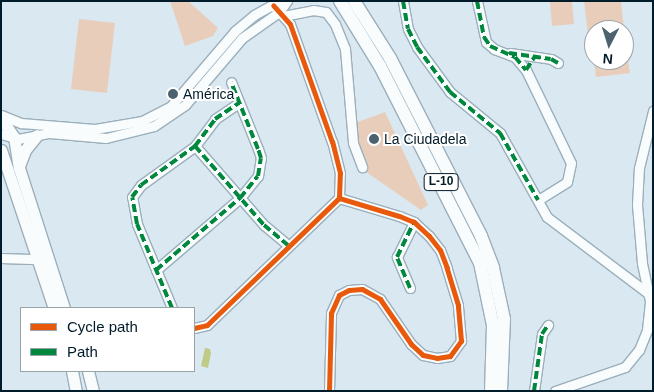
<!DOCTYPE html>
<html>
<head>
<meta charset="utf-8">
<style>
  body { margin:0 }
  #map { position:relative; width:654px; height:392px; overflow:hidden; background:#d9e8f1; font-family:Arial,sans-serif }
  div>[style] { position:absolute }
  .green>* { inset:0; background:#e9cdbb }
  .water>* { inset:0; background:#c0cb87 }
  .roads { filter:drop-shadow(1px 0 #9bafbb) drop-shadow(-1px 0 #9bafbb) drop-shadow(0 1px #9bafbb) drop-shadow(0 -1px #9bafbb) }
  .minor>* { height:9px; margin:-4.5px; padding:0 4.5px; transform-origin:4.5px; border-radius:4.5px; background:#f9fcfd }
  .major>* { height:11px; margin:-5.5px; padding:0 5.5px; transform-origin:5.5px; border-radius:5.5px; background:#f9fcfd }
  .highway>* { height:12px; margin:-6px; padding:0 6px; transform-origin:6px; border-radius:6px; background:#f9fcfd }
  .quiet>* { height:4px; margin-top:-2px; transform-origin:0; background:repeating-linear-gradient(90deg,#00873e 0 8px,transparent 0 12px) }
  .cycleway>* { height:5px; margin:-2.5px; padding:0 2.5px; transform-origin:2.5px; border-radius:2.5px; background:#e8590c }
  .dots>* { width:14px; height:14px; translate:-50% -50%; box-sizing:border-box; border:2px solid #fff; border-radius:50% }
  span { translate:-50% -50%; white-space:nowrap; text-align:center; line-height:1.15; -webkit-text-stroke:4px #fff; paint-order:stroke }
  .shield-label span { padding:1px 4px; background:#fff; border:1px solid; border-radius:4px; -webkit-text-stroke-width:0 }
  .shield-label { font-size:12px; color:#001b29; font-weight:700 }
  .poi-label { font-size:14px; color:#001b29 }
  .left { translate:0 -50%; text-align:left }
  .frame { position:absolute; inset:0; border:2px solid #001b29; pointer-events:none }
  .legend { position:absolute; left:20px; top:307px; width:175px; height:65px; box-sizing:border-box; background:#fff; border:1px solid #99a4a9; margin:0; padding:6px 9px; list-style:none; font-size:15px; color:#001b29 }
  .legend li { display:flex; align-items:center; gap:10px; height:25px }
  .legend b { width:25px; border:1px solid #99a4a9 }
  .north { position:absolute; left:584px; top:20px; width:50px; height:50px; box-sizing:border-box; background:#fff; border:1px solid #99a4a9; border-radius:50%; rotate:185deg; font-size:14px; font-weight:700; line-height:20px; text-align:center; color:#001b29 }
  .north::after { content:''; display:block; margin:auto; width:18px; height:22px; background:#4c636f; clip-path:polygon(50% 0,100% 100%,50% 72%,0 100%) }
</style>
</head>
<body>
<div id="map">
  <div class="green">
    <i style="clip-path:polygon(170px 1px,188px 1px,218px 28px,213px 36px,185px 46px)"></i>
    <i style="clip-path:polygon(550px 1px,572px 1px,574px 24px,552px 26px)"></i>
    <i style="clip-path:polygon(584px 1px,621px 1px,624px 30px,594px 30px,594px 34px,588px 34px)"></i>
    <i style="clip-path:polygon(79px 19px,115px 23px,107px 93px,71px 89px)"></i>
    <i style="clip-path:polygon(624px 38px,630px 73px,596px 77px,594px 60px,624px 60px)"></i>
    <i style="clip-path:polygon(385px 112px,428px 205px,421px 210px,359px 167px,351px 153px,350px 125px)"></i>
  </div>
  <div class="water">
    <i style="clip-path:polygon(205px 348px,210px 349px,211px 353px,208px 368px,201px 366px)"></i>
  </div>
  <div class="roads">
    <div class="minor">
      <i style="left:403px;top:1px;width:28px;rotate:80deg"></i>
      <i style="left:408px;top:29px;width:20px;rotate:63deg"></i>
      <i style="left:417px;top:47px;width:56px;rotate:53.7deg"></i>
      <i style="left:450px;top:92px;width:65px;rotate:39.4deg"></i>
      <i style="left:500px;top:133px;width:96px;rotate:60.8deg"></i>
      <i style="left:547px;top:217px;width:128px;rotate:37deg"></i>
      <i style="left:477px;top:1px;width:42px;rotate:77.6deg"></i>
      <i style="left:486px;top:42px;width:11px;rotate:41deg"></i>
      <i style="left:494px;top:49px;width:22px;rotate:21deg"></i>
      <i style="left:515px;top:57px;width:17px;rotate:50deg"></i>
      <i style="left:526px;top:70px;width:103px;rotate:64.2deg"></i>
      <i style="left:571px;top:163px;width:19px;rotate:102deg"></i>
      <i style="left:567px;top:182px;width:34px;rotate:148deg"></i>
      <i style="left:283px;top:16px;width:31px;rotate:-11deg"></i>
      <i style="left:313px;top:10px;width:13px;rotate:9deg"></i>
      <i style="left:326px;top:12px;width:15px;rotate:53deg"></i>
      <i style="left:335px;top:24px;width:27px;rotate:68deg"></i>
      <i style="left:345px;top:49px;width:94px;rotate:85.1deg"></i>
      <i style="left:353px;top:143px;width:26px;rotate:69deg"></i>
      <i style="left:510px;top:53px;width:41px;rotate:8.3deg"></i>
      <i style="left:551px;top:59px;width:8px;rotate:30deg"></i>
      <i style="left:1px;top:115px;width:22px;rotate:22deg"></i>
      <i style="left:21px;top:123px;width:74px;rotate:4.6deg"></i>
      <i style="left:95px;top:129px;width:48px;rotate:-9.7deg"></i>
      <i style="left:142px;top:121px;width:33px;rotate:-27deg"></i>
      <i style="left:171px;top:106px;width:99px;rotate:-49.5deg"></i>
      <i style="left:235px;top:31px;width:25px;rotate:-40deg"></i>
      <i style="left:254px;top:15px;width:29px;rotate:-29deg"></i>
      <i style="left:1px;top:134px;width:18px;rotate:16deg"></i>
      <i style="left:18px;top:139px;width:32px;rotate:-11deg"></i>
      <i style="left:49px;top:133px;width:57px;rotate:5deg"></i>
      <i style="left:106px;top:138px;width:49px;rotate:-14deg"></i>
      <i style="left:154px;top:126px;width:37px;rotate:-34deg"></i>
      <i style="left:185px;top:105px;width:88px;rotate:-49.6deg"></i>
      <i style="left:242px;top:38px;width:45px;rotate:-35.1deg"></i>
      <i style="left:279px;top:12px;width:14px;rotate:-54deg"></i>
      <i style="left:195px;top:146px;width:105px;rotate:48.9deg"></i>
      <i style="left:264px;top:225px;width:31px;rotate:40deg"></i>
      <i style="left:1px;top:258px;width:37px;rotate:2deg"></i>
      <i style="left:156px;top:270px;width:111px;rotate:-40.6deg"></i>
      <i style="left:240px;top:198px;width:28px;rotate:-51deg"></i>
      <i style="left:258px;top:176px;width:18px;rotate:-81deg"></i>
      <i style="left:261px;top:158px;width:9px;rotate:-108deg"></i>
      <i style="left:258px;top:149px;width:72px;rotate:-111.9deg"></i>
      <i style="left:410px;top:288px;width:34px;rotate:-113deg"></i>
      <i style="left:397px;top:257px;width:39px;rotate:-64deg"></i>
      <i style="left:172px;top:308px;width:91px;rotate:-112.6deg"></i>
      <i style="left:137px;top:224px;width:27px;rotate:-100deg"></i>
      <i style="left:132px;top:197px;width:15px;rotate:-53deg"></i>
      <i style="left:141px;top:185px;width:67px;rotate:-35.8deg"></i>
      <i style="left:195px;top:146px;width:34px;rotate:-53deg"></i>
      <i style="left:215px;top:119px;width:29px;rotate:-34deg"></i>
      <i style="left:194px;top:328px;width:13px;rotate:-13deg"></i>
      <i style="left:207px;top:325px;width:183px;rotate:-43.9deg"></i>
      <i style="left:339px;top:198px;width:25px;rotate:-88deg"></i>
      <i style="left:340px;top:173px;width:32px;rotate:-104deg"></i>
      <i style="left:332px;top:142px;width:125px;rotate:-109.6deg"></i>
      <i style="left:290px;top:24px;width:25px;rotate:-132deg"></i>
      <i style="left:329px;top:391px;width:78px;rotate:-88.5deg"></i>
      <i style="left:331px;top:313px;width:20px;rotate:-66deg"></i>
      <i style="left:339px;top:295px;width:11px;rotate:-27deg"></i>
      <i style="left:349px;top:290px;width:13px;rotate:-4deg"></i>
      <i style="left:362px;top:289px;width:21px;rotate:29deg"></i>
      <i style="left:380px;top:299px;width:55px;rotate:55.4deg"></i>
      <i style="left:411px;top:344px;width:16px;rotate:43deg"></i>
      <i style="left:423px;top:355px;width:14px;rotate:12deg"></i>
      <i style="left:437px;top:358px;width:13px;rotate:-9deg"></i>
      <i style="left:450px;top:356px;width:19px;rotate:-54deg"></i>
      <i style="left:461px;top:341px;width:36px;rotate:-95deg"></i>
      <i style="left:458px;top:305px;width:39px;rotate:-107deg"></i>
      <i style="left:447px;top:268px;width:19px;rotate:-111deg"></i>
      <i style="left:440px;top:250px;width:18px;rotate:-128deg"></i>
      <i style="left:429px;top:236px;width:21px;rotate:-137deg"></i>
      <i style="left:414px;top:222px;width:16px;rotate:-158deg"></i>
      <i style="left:399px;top:216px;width:63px;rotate:-163.3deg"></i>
      <i style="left:534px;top:391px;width:58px;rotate:-82deg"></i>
      <i style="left:542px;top:334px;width:11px;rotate:-56deg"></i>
      <i style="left:555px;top:391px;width:74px;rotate:-18.9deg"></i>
      <i style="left:625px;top:367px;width:22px;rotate:-51deg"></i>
      <i style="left:639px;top:350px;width:22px;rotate:-68deg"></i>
      <i style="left:647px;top:330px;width:29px;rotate:-84deg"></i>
      <i style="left:650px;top:301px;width:39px;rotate:-102deg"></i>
      <i style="left:642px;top:263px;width:58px;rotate:-94.9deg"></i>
      <i style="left:637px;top:205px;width:37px;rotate:-87deg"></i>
      <i style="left:639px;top:168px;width:59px;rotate:-76.2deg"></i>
    </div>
    <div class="major">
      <i style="left:1px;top:118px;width:23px;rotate:56deg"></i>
      <i style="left:14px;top:137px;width:31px;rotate:81deg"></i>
      <i style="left:19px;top:168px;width:147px;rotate:72.2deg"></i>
      <i style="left:1px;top:150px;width:167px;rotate:71.5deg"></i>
      <i style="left:19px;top:166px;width:17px;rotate:-69deg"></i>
      <i style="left:25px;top:150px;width:19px;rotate:-51deg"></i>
      <i style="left:72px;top:371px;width:20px;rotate:79deg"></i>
      <i style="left:88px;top:371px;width:21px;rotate:76deg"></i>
    </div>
    <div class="highway">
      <i style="left:340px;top:1px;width:76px;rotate:58.4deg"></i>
      <i style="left:380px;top:66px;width:221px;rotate:63.1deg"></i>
      <i style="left:480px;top:263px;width:63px;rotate:78.2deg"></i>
      <i style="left:493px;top:325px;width:66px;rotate:91.7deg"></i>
      <i style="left:354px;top:1px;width:67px;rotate:57.7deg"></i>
      <i style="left:390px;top:58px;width:200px;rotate:62.9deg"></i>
      <i style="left:481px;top:236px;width:34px;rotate:69deg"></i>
      <i style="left:493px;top:268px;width:52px;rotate:77.8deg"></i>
      <i style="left:504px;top:319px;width:72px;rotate:92.4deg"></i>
    </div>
  </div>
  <div class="quiet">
    <i style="left:403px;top:1px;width:28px;rotate:80deg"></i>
    <i style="left:408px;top:29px;width:20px;rotate:63deg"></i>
    <i style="left:417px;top:47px;width:56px;rotate:53.7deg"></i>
    <i style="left:450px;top:92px;width:65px;rotate:39.4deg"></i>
    <i style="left:500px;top:133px;width:77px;rotate:60.4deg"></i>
    <i style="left:477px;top:1px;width:37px;rotate:79deg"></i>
    <i style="left:484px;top:37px;width:11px;rotate:56deg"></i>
    <i style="left:490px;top:46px;width:27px;rotate:24deg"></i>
    <i style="left:515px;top:57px;width:17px;rotate:50deg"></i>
    <i style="left:526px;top:70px;width:17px;rotate:-57deg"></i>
    <i style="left:509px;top:53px;width:42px;rotate:8.1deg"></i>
    <i style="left:551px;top:59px;width:8px;rotate:30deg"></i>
    <i style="left:195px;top:146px;width:105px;rotate:48.9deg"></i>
    <i style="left:264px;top:225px;width:31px;rotate:40deg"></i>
    <i style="left:156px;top:270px;width:111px;rotate:-40.6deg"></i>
    <i style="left:240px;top:198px;width:28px;rotate:-51deg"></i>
    <i style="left:258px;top:176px;width:18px;rotate:-81deg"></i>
    <i style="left:261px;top:158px;width:9px;rotate:-108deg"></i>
    <i style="left:258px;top:149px;width:72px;rotate:-111.9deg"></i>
    <i style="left:410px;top:288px;width:34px;rotate:-113deg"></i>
    <i style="left:397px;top:257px;width:39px;rotate:-64deg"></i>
    <i style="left:172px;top:308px;width:91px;rotate:-112.6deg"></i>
    <i style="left:137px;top:224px;width:27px;rotate:-100deg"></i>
    <i style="left:132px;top:197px;width:15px;rotate:-53deg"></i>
    <i style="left:141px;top:185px;width:67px;rotate:-35.8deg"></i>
    <i style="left:195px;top:146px;width:34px;rotate:-53deg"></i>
    <i style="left:215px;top:119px;width:29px;rotate:-34deg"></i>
    <i style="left:534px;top:391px;width:58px;rotate:-82deg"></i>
    <i style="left:542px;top:334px;width:11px;rotate:-56deg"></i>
  </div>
  <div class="cycleway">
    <i style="left:194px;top:328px;width:13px;rotate:-13deg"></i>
    <i style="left:207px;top:325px;width:183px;rotate:-43.9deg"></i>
    <i style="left:339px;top:198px;width:25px;rotate:-88deg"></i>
    <i style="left:340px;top:173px;width:32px;rotate:-104deg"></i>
    <i style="left:332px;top:142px;width:125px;rotate:-109.6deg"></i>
    <i style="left:290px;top:24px;width:25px;rotate:-132deg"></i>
    <i style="left:329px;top:391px;width:78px;rotate:-88.5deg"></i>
    <i style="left:331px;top:313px;width:20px;rotate:-66deg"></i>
    <i style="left:339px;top:295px;width:11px;rotate:-27deg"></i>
    <i style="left:349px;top:290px;width:13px;rotate:-4deg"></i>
    <i style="left:362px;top:289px;width:21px;rotate:29deg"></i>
    <i style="left:380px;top:299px;width:55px;rotate:55.4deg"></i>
    <i style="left:411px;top:344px;width:16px;rotate:43deg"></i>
    <i style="left:423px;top:355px;width:14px;rotate:12deg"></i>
    <i style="left:437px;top:358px;width:13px;rotate:-9deg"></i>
    <i style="left:450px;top:356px;width:19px;rotate:-54deg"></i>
    <i style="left:461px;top:341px;width:36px;rotate:-95deg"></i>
    <i style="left:458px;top:305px;width:39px;rotate:-107deg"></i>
    <i style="left:447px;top:268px;width:19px;rotate:-111deg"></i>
    <i style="left:440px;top:250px;width:18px;rotate:-128deg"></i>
    <i style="left:429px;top:236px;width:21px;rotate:-137deg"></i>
    <i style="left:414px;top:222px;width:16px;rotate:-158deg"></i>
    <i style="left:399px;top:216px;width:63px;rotate:-163.3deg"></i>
  </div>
  <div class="dots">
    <i style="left:173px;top:94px;background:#4c636f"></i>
    <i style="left:374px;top:139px;background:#4c636f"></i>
  </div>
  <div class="shield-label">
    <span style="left:441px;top:182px">L-10</span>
  </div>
  <div class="poi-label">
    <span class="left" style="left:183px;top:94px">América</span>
    <span class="left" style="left:384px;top:139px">La Ciudadela</span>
  </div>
  <div class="frame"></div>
  <ul class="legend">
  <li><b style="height:6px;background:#e8590c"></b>Cycle path</li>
  <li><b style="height:6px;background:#00873e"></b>Path</li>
  </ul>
  <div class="north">N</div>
</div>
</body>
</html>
